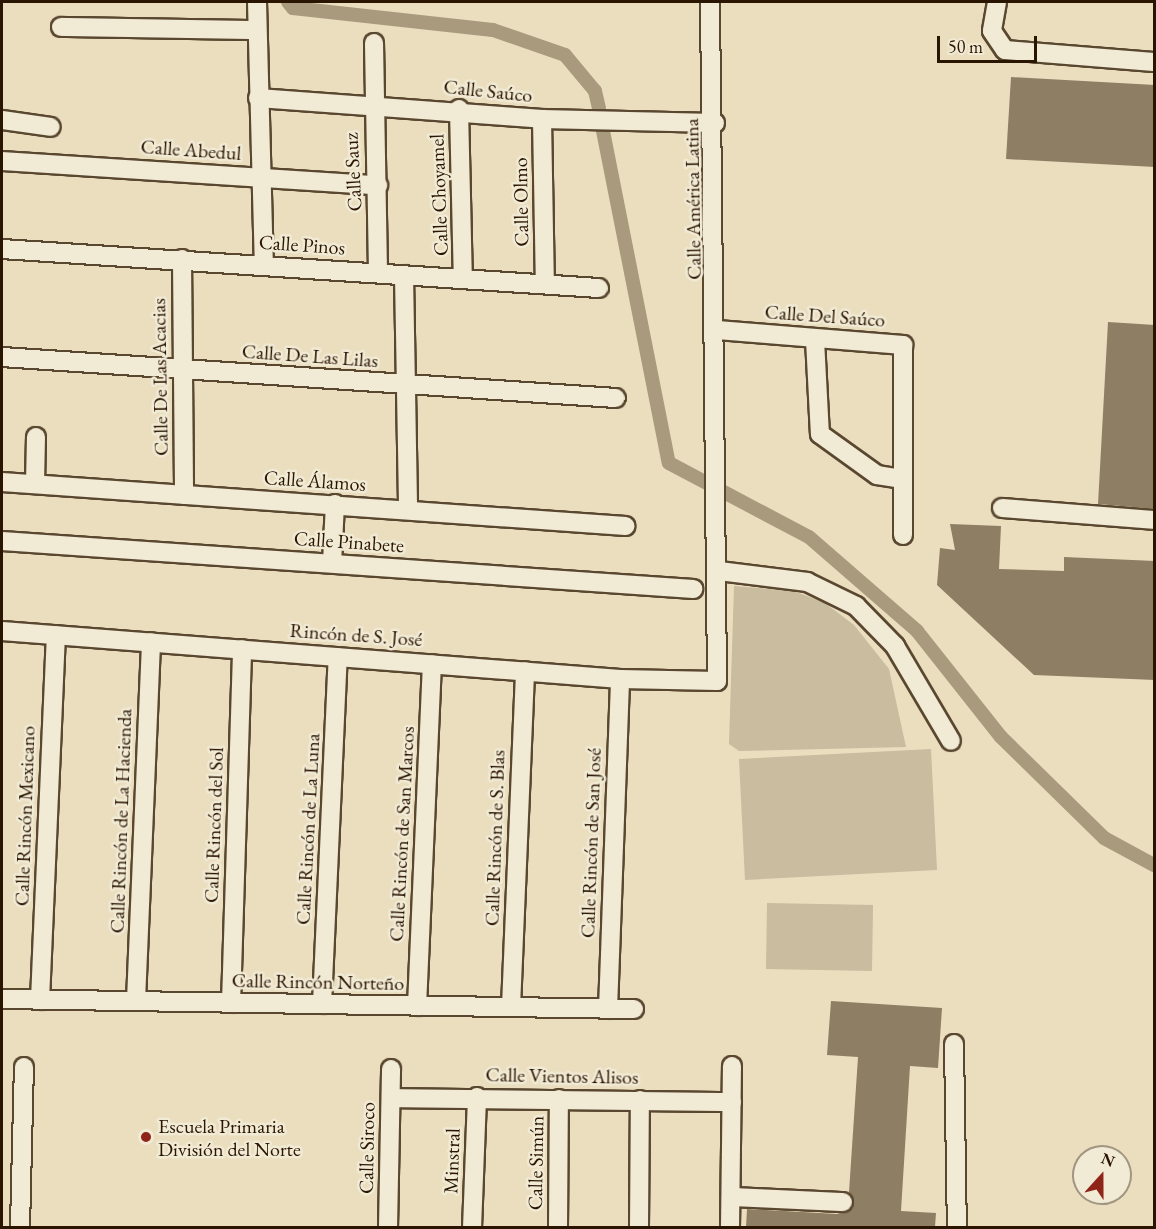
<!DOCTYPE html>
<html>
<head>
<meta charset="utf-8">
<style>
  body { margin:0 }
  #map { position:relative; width:1156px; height:1229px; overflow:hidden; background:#eadebf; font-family:"EB Garamond",serif }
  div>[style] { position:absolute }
  .green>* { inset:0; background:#c9bc9f }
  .canal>* { height:14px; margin:-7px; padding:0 7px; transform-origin:7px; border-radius:7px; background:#a99a7e }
  .building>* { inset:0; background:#8e7e64 }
  .roads { filter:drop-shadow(2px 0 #5a4730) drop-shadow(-2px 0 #5a4730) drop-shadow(0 2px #5a4730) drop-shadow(0 -2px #5a4730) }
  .minor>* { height:18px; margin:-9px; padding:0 9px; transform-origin:9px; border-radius:9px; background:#f1ead5 }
  .dots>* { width:16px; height:16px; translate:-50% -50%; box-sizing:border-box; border:3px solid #f1ead5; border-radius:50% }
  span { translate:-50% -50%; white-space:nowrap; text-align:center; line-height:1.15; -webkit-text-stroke:5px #f1ead5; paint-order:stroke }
  .street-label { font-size:20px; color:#2a1501 }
  .poi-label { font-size:20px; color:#2a1501 }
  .left { translate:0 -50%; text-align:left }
  .frame { position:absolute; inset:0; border:3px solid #2a1501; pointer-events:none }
  .north { position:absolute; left:1072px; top:1145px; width:60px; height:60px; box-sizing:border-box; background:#f1ead5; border:2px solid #a19580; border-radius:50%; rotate:21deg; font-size:16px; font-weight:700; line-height:24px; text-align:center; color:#2a1501 }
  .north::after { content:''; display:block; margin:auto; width:21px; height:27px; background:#8f2418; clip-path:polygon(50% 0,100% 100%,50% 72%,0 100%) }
  .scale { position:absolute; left:937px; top:36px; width:100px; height:27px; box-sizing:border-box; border:3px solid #2a1501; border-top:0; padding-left:8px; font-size:18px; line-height:21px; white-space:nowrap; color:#2a1501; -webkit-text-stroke:4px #f1ead5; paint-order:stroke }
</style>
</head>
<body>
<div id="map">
  <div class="green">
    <i style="clip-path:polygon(734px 586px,794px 591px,825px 603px,854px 625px,889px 669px,906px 747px,739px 751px,729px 744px)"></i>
    <i style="clip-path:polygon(931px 749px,937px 870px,745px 880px,739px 759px)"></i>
    <i style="clip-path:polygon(767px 903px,873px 905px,872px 971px,766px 969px)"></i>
  </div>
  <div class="canal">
    <i style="left:288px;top:2px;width:8px;rotate:50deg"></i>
    <i style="left:293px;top:8px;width:201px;rotate:6.3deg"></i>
    <i style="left:493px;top:30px;width:76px;rotate:19.1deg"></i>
    <i style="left:565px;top:55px;width:47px;rotate:50.2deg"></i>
    <i style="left:595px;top:91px;width:18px;rotate:77deg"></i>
    <i style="left:603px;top:131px;width:338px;rotate:78.8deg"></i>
    <i style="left:669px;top:463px;width:158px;rotate:27.9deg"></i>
    <i style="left:809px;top:537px;width:143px;rotate:41deg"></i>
    <i style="left:917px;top:631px;width:135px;rotate:51.6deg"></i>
    <i style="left:1001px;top:737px;width:144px;rotate:44.4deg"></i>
    <i style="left:1104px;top:838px;width:57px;rotate:28.4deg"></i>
  </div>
  <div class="building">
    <i style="clip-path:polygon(1011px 77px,1155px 85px,1155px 167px,1006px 159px)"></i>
    <i style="clip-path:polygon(1108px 322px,1155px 325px,1155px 509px,1098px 504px)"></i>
    <i style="clip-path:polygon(950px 524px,1001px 526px,999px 569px,1064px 571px,1064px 557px,1155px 561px,1155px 680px,1034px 675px,937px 585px,940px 548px,955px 550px)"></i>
    <i style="clip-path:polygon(831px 1001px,942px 1008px,938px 1068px,910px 1066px,901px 1211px,936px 1213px,935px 1227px,746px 1227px,747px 1209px,837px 1214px,853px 1208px,849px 1192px,858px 1057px,827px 1055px)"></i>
  </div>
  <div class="roads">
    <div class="minor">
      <i style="left:257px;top:2px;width:263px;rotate:88.5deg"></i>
      <i style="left:997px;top:2px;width:29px;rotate:100deg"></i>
      <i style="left:992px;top:31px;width:23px;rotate:56deg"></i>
      <i style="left:1005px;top:50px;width:149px;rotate:4.6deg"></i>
      <i style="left:61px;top:27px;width:195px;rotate:0.9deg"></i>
      <i style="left:374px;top:43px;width:230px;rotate:89deg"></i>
      <i style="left:258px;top:98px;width:285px;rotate:4.2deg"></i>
      <i style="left:542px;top:119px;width:173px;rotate:1.3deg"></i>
      <i style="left:459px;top:109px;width:170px;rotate:88.7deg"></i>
      <i style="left:542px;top:119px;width:165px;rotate:89deg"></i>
      <i style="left:2px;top:120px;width:49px;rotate:8.1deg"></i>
      <i style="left:2px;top:161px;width:377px;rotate:3.7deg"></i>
      <i style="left:2px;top:249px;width:598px;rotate:3.74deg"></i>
      <i style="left:182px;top:259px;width:236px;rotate:89.5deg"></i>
      <i style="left:404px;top:275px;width:235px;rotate:89deg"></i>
      <i style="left:717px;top:330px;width:187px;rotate:4.6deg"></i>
      <i style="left:903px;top:345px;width:190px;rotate:90deg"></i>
      <i style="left:815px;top:340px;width:94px;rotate:87deg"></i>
      <i style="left:820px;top:434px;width:70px;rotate:35.7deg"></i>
      <i style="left:877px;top:475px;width:26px;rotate:9deg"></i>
      <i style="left:2px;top:357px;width:615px;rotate:3.82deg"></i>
      <i style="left:2px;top:482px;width:625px;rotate:4.04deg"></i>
      <i style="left:35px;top:484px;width:47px;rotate:-88.8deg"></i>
      <i style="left:1002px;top:508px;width:152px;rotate:4.5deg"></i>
      <i style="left:2px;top:541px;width:693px;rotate:3.97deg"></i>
      <i style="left:332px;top:563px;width:59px;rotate:-87.1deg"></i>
      <i style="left:719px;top:571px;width:89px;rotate:7.1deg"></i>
      <i style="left:807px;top:582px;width:55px;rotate:26.1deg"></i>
      <i style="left:856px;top:606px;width:56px;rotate:45.7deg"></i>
      <i style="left:895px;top:646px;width:110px;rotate:59.5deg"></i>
      <i style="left:2px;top:631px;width:620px;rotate:4.44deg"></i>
      <i style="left:620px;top:679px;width:97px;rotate:1.2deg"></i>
      <i style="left:717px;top:681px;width:679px;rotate:-90.59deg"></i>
      <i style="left:2px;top:999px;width:632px;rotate:0.91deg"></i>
      <i style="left:40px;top:1000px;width:365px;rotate:-87.5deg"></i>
      <i style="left:136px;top:1001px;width:359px;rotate:-87.6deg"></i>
      <i style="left:231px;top:1003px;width:354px;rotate:-88.2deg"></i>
      <i style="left:322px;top:1004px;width:347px;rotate:-87.4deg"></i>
      <i style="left:417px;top:1006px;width:342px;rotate:-87.5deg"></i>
      <i style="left:511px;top:1007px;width:336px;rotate:-87.6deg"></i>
      <i style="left:608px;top:1009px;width:330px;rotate:-87.9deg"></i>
      <i style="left:954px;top:1044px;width:184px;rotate:89.1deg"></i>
      <i style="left:391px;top:1098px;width:341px;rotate:0.7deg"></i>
      <i style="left:731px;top:1197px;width:112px;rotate:2.6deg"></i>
      <i style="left:20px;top:1228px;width:161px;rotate:-88.6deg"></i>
      <i style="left:388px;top:1228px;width:159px;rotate:-88.9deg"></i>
      <i style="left:472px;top:1228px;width:131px;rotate:-87.8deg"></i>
      <i style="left:558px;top:1228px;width:129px;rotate:-89.6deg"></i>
      <i style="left:639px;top:1228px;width:128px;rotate:-89.6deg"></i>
      <i style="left:730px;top:1228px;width:162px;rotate:-89.3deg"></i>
    </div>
  </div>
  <div class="dots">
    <i style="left:146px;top:1137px;background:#8f2418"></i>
  </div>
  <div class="street-label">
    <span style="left:488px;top:91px;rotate:6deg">Calle Saúco</span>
    <span style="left:191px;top:150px;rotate:4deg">Calle Abedul</span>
    <span style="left:353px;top:172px;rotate:-93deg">Calle Sauz</span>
    <span style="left:439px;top:195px;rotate:-92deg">Calle Choyamel</span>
    <span style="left:693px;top:199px;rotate:-91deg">Calle América Latina</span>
    <span style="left:521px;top:202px;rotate:-91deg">Calle Olmo</span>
    <span style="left:302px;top:245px;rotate:4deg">Calle Pinos</span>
    <span style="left:825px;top:316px;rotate:4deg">Calle Del Saúco</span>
    <span style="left:310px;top:356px;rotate:4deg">Calle De Las Lilas</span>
    <span style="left:160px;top:377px;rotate:-91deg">Calle De Las Acacias</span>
    <span style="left:315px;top:481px;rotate:4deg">Calle Álamos</span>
    <span style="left:349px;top:542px;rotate:4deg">Calle Pinabete</span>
    <span style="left:356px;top:635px;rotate:4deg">Rincón de S. José</span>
    <span style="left:25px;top:816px;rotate:-88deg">Calle Rincón Mexicano</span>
    <span style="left:121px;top:821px;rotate:-88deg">Calle Rincón de La Hacienda</span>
    <span style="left:214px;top:825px;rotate:-88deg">Calle Rincón del Sol</span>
    <span style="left:308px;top:829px;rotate:-87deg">Calle Rincón de La Luna</span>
    <span style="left:402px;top:834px;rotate:-87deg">Calle Rincón de San Marcos</span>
    <span style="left:495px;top:838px;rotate:-88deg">Calle Rincón de S. Blas</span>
    <span style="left:591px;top:843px;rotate:-88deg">Calle Rincón de San José</span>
    <span style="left:318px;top:982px;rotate:1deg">Calle Rincón Norteño</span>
    <span style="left:562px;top:1076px;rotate:1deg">Calle Vientos Alisos</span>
    <span style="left:367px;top:1148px;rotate:-89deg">Calle Siroco</span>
    <span style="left:452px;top:1161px;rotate:-88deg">Minstral</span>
    <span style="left:536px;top:1163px;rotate:-89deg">Calle Simún</span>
  </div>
  <div class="poi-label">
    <span class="left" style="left:158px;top:1138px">Escuela Primaria<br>División del Norte</span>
  </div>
  <div class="frame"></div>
  <div class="north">N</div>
  <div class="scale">50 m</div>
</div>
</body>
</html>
